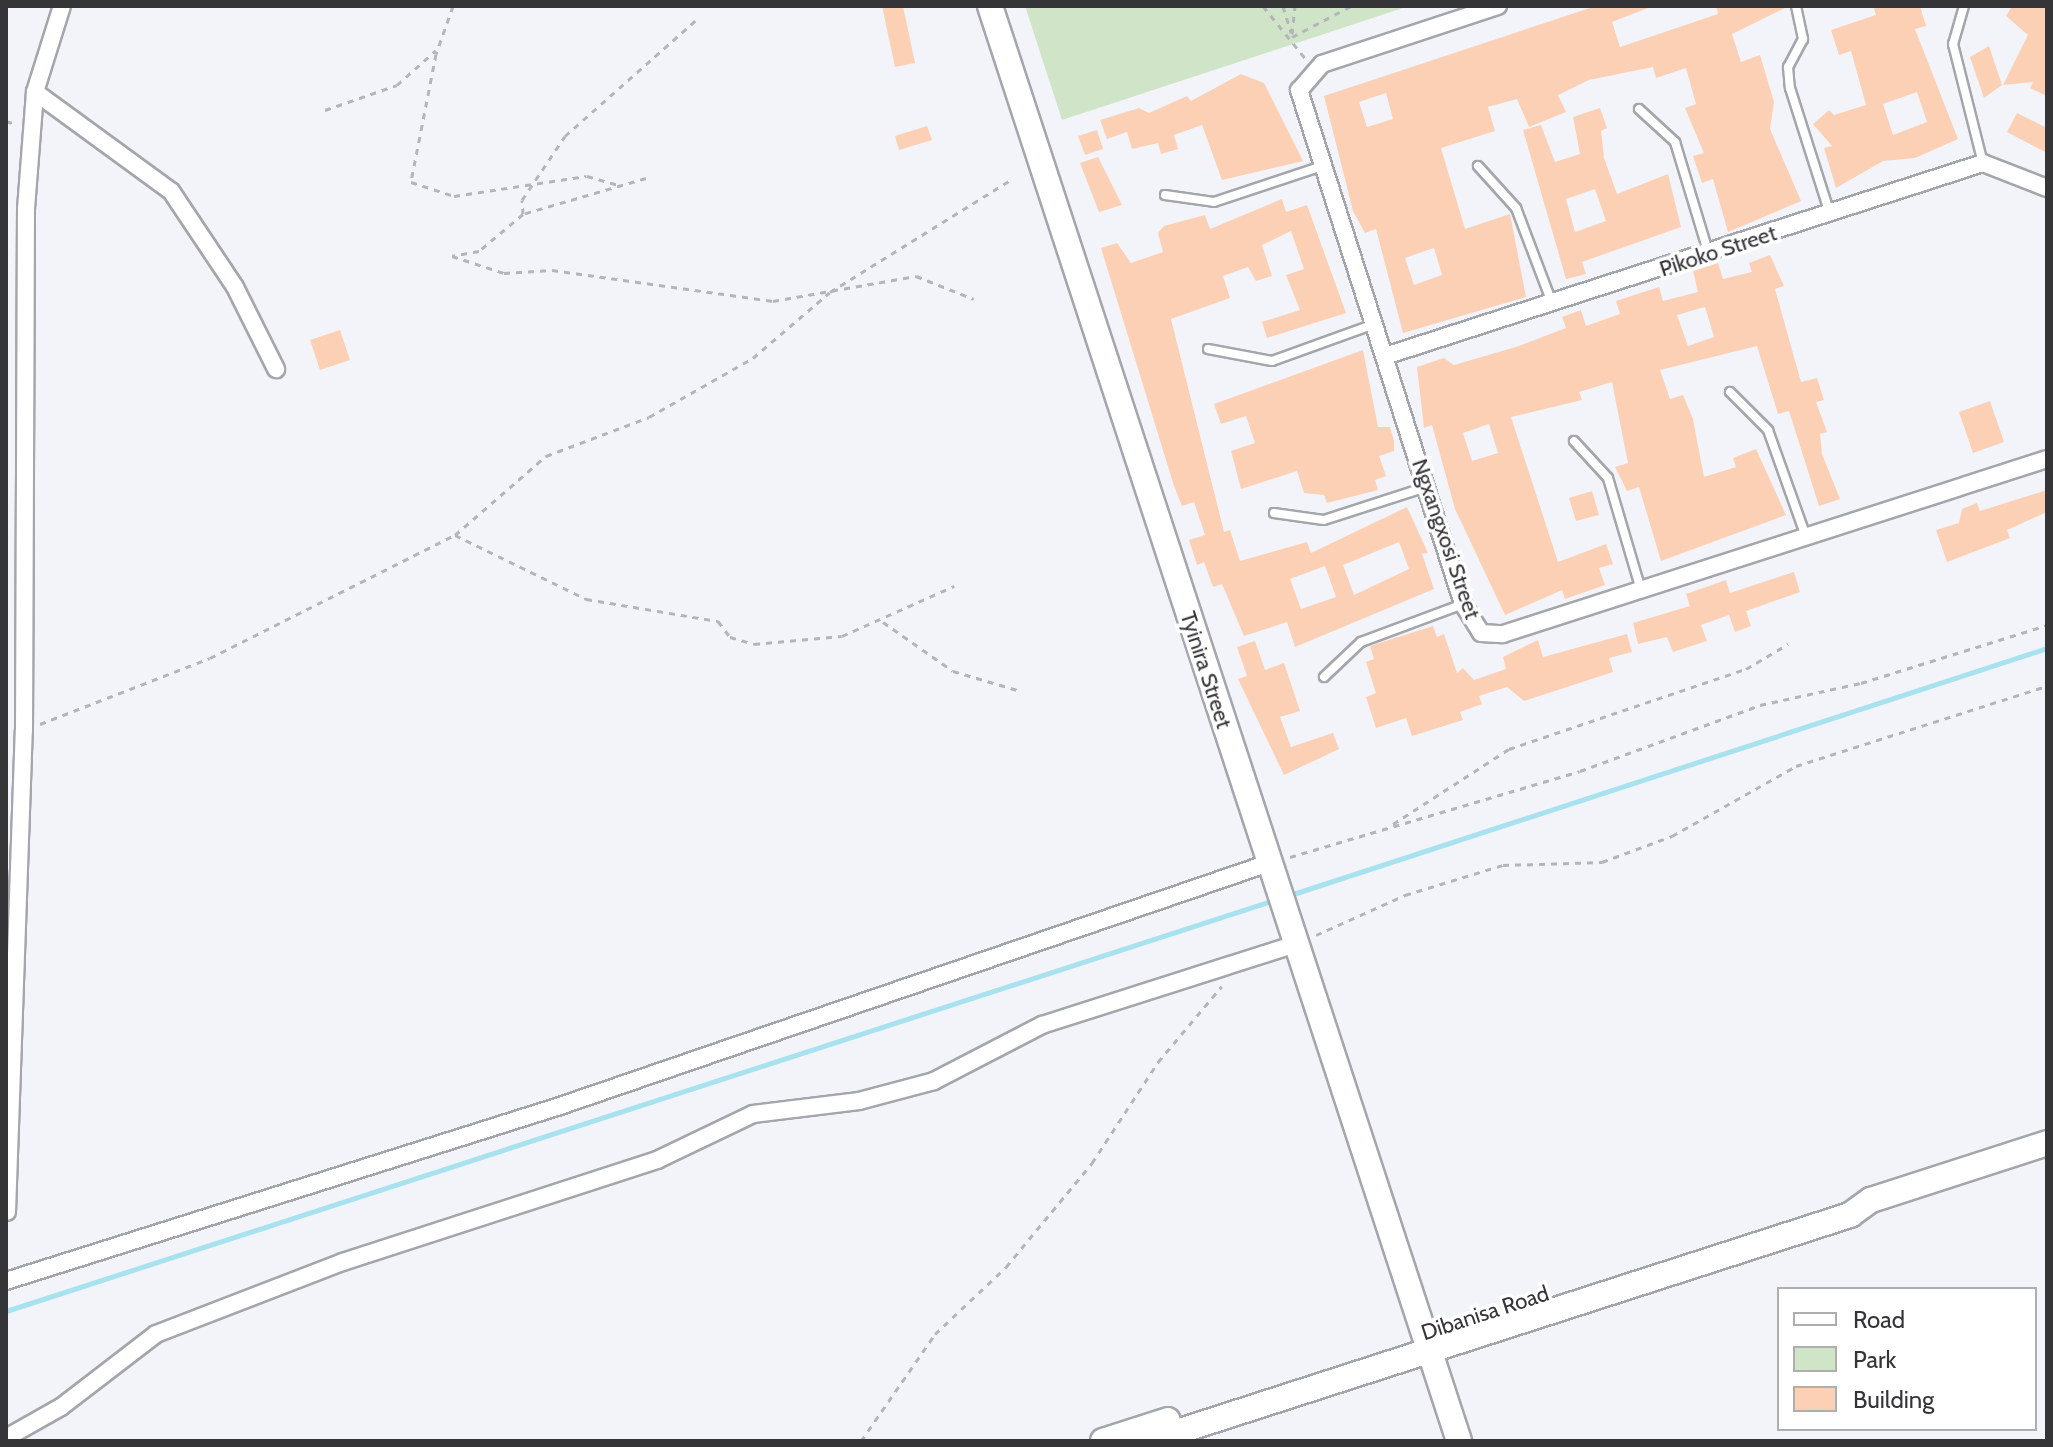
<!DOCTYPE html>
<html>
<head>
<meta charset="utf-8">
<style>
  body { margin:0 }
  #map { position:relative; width:2053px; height:1447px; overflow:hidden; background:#f2f4fa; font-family:Cabin,sans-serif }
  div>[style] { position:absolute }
  .green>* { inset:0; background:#d0e5c7 }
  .stream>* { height:5px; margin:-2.5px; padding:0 2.5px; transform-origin:2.5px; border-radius:2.5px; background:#a8e2ef }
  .building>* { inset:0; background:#fcd0b5 }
  .path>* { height:3px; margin-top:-1.5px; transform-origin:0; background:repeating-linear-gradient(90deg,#b4b5ba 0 6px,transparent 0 12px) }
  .roads { filter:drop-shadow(2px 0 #a4a6ac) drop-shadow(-2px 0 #a4a6ac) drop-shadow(0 2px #a4a6ac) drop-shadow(0 -2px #a4a6ac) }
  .lane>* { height:8px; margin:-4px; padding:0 4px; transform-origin:4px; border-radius:4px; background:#fff }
  .street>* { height:16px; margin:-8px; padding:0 8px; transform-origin:8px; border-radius:8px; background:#fff }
  .secondary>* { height:24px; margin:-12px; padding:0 12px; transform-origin:12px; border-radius:12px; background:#fff }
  span { translate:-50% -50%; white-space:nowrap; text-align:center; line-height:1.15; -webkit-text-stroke:7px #fff; paint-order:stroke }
  .street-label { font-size:22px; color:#353538 }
  .frame { position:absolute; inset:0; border:8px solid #353538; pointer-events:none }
  .legend { position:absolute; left:1777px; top:1287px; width:260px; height:144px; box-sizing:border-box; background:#fff; border:2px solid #aeaeaf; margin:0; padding:10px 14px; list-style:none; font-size:24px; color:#353538 }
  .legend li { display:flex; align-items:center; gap:16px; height:40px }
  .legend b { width:40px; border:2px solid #aeaeaf }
</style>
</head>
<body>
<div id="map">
  <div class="green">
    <i style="clip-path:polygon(1025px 6px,1409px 6px,1062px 120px)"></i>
  </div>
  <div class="stream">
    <i style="left:1287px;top:896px;width:799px;rotate:-18.07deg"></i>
    <i style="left:6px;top:1311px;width:1333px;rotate:-17.96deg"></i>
  </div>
  <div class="building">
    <i style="clip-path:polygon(882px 6px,903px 6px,915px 63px,895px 67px)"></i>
    <i style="clip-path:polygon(evenodd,1596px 6px,1653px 6px,1612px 22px,1620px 47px,1718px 14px,1716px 6px,1789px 6px,1732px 34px,1741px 62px,1760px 55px,1774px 102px,1770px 129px,1801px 201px,1728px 232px,1713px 179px,1702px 183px,1693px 156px,1704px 153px,1685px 108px,1696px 104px,1686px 68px,1656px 78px,1653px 67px,1589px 80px,1558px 95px,1566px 112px,1529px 127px,1517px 99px,1488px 107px,1495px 131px,1441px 148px,1465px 229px,1510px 214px,1526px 297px,1403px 333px,1376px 229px,1365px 233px,1353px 211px,1324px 96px,1596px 6px,1386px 93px,1393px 119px,1367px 127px,1359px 102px,1386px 93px,1596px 6px,1434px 248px,1442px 275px,1414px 285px,1405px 258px,1434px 248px)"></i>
    <i style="clip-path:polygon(evenodd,1873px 6px,1920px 6px,1926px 26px,1915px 29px,1958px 139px,1915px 158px,1883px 161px,1836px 188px,1824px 148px,1832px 146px,1813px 124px,1829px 110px,1834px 115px,1866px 105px,1851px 51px,1839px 55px,1831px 30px,1876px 15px,1873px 6px,1917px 92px,1927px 122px,1893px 135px,1883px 104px,1917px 92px)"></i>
    <i style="clip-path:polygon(2012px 6px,2047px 6px,2047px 96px,2030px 88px,2033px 82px,2003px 85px,2028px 35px,2006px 16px)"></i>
    <i style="clip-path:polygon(1989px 46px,2002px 85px,1984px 98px,1970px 57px)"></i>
    <i style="clip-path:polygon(1241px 74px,1264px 83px,1303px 161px,1222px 180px,1202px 125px,1174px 135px,1178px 149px,1161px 154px,1158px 143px,1132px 149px,1127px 132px,1107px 139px,1100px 120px,1139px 108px,1149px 113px,1187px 96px,1191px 101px)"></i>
    <i style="clip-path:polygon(evenodd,1600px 108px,1607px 128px,1601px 131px,1604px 158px,1617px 194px,1668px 174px,1681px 227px,1582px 262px,1586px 274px,1566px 279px,1523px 130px,1541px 125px,1555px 162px,1580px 154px,1573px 117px,1600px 108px,1595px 189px,1606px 221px,1575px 232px,1566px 199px,1595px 189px)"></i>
    <i style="clip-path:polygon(2017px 113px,2047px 128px,2047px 153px,2007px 132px)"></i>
    <i style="clip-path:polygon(927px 126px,932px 140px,899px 150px,895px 136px)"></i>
    <i style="clip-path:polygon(1097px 130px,1103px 149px,1085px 155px,1078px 136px)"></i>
    <i style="clip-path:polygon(1098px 157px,1122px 205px,1099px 212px,1080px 163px)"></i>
    <i style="clip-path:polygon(evenodd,1282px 199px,1286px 212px,1307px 205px,1346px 313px,1267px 338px,1262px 322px,1300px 310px,1286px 275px,1304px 269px,1291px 231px,1262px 245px,1272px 276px,1256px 281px,1248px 267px,1223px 276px,1230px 298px,1171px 319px,1224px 532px,1230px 530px,1240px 561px,1307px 542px,1311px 553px,1407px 507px,1428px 553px,1422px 554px,1434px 589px,1295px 647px,1287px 622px,1244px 636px,1222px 584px,1213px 587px,1204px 562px,1197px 565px,1189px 540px,1205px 535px,1194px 502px,1182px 506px,1174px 486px,1101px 248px,1117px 243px,1131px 263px,1163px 252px,1158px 233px,1164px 226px,1205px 215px,1210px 229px,1282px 199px,1399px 542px,1409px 569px,1354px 595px,1343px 565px,1399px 542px,1282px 199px,1325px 566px,1336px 597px,1301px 609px,1290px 579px,1325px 566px)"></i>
    <i style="clip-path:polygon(evenodd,1770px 255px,1784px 286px,1775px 289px,1801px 382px,1817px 378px,1824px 400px,1816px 402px,1827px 432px,1820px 434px,1822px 454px,1840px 499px,1819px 506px,1789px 411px,1778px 414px,1757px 346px,1660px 370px,1670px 399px,1683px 395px,1693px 419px,1704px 477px,1736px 467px,1733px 458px,1756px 449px,1786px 515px,1661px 561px,1639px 487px,1627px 491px,1615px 467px,1628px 463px,1612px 382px,1579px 392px,1582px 400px,1511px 417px,1558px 562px,1606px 544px,1613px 564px,1599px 568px,1605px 585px,1565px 599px,1562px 590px,1505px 615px,1455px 509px,1432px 425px,1424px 428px,1417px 367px,1444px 358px,1454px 365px,1519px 346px,1566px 328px,1562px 317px,1581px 310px,1586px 326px,1620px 314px,1616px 301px,1659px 287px,1663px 301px,1698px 292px,1693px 271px,1718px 263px,1723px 279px,1752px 272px,1749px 263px,1770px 255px,1705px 307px,1714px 337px,1688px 346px,1677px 315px,1705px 307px,1770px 255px,1489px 424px,1498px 453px,1472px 461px,1463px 433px,1489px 424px)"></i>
    <i style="clip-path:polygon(340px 330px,350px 360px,320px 370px,310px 340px)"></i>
    <i style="clip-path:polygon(1363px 350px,1378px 427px,1390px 427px,1394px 441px,1394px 451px,1379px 456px,1386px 476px,1375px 480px,1378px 490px,1327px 503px,1324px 495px,1304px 493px,1297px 471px,1241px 489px,1231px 451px,1255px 443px,1246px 416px,1221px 424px,1214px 404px)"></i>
    <i style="clip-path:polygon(1990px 401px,2004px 442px,1973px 453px,1959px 412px)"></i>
    <i style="clip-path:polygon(2047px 490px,2047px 512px,2007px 530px,2010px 538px,1947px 562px,1936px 530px,1959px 523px,1962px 509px,1977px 503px,1980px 511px)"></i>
    <i style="clip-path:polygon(1592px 491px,1599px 515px,1576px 521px,1569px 498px)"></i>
    <i style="clip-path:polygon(1794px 572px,1800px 592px,1746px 611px,1751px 626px,1735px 632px,1729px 615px,1701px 625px,1707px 641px,1673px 652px,1667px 637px,1638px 644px,1633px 623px,1690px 606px,1686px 594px,1726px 580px,1730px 593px)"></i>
    <i style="clip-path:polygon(1433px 626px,1437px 637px,1444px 634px,1457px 673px,1463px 668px,1474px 680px,1506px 669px,1503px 657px,1538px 640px,1543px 657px,1627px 634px,1632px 652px,1609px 658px,1613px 672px,1524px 701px,1507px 687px,1479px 696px,1482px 704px,1460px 712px,1463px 720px,1412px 736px,1406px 718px,1376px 728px,1366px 697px,1376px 693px,1366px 662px,1374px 659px,1370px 646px)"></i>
    <i style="clip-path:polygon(1255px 641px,1265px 670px,1284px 663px,1300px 711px,1280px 717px,1291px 747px,1333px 733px,1339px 749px,1284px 775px,1238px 679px,1247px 676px,1237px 647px)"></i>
  </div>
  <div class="path">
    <i style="left:453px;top:6px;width:51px;rotate:109.5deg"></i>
    <i style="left:436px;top:54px;width:130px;rotate:101.1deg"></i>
    <i style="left:411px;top:182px;width:45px;rotate:18deg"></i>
    <i style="left:454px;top:196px;width:134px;rotate:-8.6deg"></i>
    <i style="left:587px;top:176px;width:35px;rotate:16deg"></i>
    <i style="left:1263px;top:6px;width:67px;rotate:51.1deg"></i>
    <i style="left:1283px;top:6px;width:28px;rotate:73deg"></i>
    <i style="left:1292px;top:34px;width:28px;rotate:-84deg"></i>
    <i style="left:1292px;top:37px;width:67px;rotate:-27.7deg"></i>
    <i style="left:325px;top:110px;width:76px;rotate:-19.1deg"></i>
    <i style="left:397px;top:85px;width:52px;rotate:-41.9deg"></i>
    <i style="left:6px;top:121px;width:9px;rotate:18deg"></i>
    <i style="left:646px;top:178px;width:128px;rotate:163.7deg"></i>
    <i style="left:523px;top:214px;width:57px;rotate:139.9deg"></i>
    <i style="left:479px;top:251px;width:27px;rotate:170deg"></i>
    <i style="left:452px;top:256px;width:55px;rotate:18.1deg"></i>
    <i style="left:504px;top:273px;width:48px;rotate:-3.6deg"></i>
    <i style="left:552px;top:270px;width:223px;rotate:8deg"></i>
    <i style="left:773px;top:301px;width:145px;rotate:-9.9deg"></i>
    <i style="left:916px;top:276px;width:62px;rotate:21.6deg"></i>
    <i style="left:523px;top:214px;width:14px;rotate:-94deg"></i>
    <i style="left:522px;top:200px;width:77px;rotate:-56.1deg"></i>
    <i style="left:565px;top:136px;width:174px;rotate:-41.5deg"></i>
    <i style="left:455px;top:535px;width:146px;rotate:26deg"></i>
    <i style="left:586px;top:599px;width:134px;rotate:9.5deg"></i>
    <i style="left:718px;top:621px;width:20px;rotate:53deg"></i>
    <i style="left:730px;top:637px;width:25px;rotate:16deg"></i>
    <i style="left:754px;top:644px;width:88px;rotate:-5.2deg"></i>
    <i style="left:842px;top:636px;width:123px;rotate:-24.1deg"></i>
    <i style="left:883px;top:622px;width:85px;rotate:35deg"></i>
    <i style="left:953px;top:671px;width:67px;rotate:16.5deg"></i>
    <i style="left:40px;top:724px;width:182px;rotate:-21.2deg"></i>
    <i style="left:210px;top:658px;width:274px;rotate:-26.7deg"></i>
    <i style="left:455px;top:535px;width:121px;rotate:-41deg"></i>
    <i style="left:546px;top:456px;width:110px;rotate:-20.7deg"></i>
    <i style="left:649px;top:417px;width:120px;rotate:-29.6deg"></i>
    <i style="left:753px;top:358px;width:101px;rotate:-40.6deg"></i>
    <i style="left:830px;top:292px;width:211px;rotate:-31.8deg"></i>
    <i style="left:1393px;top:824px;width:138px;rotate:-32.9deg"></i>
    <i style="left:1509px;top:749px;width:250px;rotate:-18.7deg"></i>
    <i style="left:1746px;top:669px;width:49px;rotate:-30.8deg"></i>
    <i style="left:1290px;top:857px;width:302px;rotate:-16.5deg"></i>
    <i style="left:1580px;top:771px;width:192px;rotate:-20.1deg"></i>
    <i style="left:1760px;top:705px;width:103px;rotate:-12.3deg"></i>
    <i style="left:1861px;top:683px;width:195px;rotate:-17.3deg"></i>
    <i style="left:1316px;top:935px;width:98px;rotate:-24.2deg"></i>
    <i style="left:1405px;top:895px;width:102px;rotate:-17deg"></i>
    <i style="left:1503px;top:865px;width:99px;rotate:-1.7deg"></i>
    <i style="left:1602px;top:862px;width:75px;rotate:-20.4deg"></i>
    <i style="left:1672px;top:836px;width:142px;rotate:-29.4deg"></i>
    <i style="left:1796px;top:766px;width:263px;rotate:-17.7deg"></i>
    <i style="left:861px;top:1441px;width:130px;rotate:-55.3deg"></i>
    <i style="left:935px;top:1334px;width:98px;rotate:-43.3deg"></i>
    <i style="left:1006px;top:1267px;width:135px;rotate:-50.4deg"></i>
    <i style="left:1092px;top:1163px;width:121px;rotate:-56.8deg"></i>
    <i style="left:1158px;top:1062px;width:99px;rotate:-49.9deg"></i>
  </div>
  <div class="roads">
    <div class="lane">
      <i style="left:1796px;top:6px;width:34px;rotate:78deg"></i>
      <i style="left:1803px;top:39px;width:32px;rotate:118deg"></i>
      <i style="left:1788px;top:67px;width:21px;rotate:85deg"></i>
      <i style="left:1790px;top:88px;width:132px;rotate:72.4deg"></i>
      <i style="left:1964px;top:6px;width:40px;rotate:106deg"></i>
      <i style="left:1953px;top:44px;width:123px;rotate:75.9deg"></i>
      <i style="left:1639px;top:109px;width:49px;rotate:42.5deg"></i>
      <i style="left:1675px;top:142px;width:114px;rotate:73.2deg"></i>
      <i style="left:1478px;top:166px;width:57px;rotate:47.9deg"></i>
      <i style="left:1516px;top:208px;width:102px;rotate:69.2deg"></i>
      <i style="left:1165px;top:195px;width:49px;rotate:8.1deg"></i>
      <i style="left:1214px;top:202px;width:111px;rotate:-18.4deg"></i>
      <i style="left:1208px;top:349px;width:65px;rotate:10.6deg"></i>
      <i style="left:1272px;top:361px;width:109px;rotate:-19.9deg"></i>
      <i style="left:1730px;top:392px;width:54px;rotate:45deg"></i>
      <i style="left:1768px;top:430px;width:114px;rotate:70.4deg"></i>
      <i style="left:1574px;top:441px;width:50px;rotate:47.4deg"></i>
      <i style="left:1608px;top:478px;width:117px;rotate:73.6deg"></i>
      <i style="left:1274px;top:513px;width:50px;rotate:8deg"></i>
      <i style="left:1324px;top:520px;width:107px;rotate:-17.9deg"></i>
      <i style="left:1324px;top:677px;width:51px;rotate:-43.4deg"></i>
      <i style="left:1361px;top:642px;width:109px;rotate:-20.4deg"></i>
    </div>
    <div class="street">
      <i style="left:1498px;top:6px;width:185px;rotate:161.8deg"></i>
      <i style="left:1322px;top:64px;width:35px;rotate:131deg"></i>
      <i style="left:1299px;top:90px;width:540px;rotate:72.3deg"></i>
      <i style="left:1463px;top:604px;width:34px;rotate:58deg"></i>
      <i style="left:1481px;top:633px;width:22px;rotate:3deg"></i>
      <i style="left:1503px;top:634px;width:571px;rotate:-17.83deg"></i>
      <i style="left:35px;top:92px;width:168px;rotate:36.1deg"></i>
      <i style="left:171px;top:191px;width:115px;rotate:56.3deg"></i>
      <i style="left:235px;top:287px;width:92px;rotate:63.4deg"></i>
      <i style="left:1385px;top:356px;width:628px;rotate:-17.89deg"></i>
      <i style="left:1983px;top:163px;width:69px;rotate:21.3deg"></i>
      <i style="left:7px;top:1212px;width:482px;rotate:-88deg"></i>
      <i style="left:24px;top:730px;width:521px;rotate:-89.78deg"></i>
      <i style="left:26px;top:209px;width:117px;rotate:-85.6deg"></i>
      <i style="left:35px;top:92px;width:90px;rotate:-72.6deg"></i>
      <i style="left:6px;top:1281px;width:578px;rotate:-17.53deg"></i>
      <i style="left:557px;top:1107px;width:753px;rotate:-18.92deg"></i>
      <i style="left:6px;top:1438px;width:63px;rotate:-29.4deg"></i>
      <i style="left:61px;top:1407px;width:120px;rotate:-37.5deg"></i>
      <i style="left:156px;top:1334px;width:200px;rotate:-21.1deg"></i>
      <i style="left:343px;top:1262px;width:330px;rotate:-18deg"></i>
      <i style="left:657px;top:1160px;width:106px;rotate:-25.6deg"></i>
      <i style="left:753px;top:1114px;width:107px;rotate:-7deg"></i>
      <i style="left:859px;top:1101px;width:78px;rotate:-14.9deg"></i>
      <i style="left:934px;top:1081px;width:122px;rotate:-27.4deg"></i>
      <i style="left:1042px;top:1025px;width:267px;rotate:-17.7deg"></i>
    </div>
    <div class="secondary">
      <i style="left:990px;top:6px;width:1510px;rotate:71.9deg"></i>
      <i style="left:1103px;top:1441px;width:68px;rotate:-17.9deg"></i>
      <i style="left:1149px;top:1441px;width:737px;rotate:-17.87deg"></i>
      <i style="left:1850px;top:1215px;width:26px;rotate:-36deg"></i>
      <i style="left:1871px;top:1200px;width:185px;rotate:-17.9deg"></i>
    </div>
  </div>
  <div class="street-label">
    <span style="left:1718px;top:251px;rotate:-18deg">Pikoko Street</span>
    <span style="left:1446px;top:539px;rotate:71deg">Ngxangxosi Street</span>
    <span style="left:1206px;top:670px;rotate:72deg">Tyinira Street</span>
    <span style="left:1485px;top:1313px;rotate:-18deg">Dibanisa Road</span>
  </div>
  <div class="frame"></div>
  <ul class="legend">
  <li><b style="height:10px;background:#fff"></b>Road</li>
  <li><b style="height:22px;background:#d0e5c7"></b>Park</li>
  <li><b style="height:22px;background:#fcd0b5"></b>Building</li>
  </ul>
</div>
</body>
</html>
